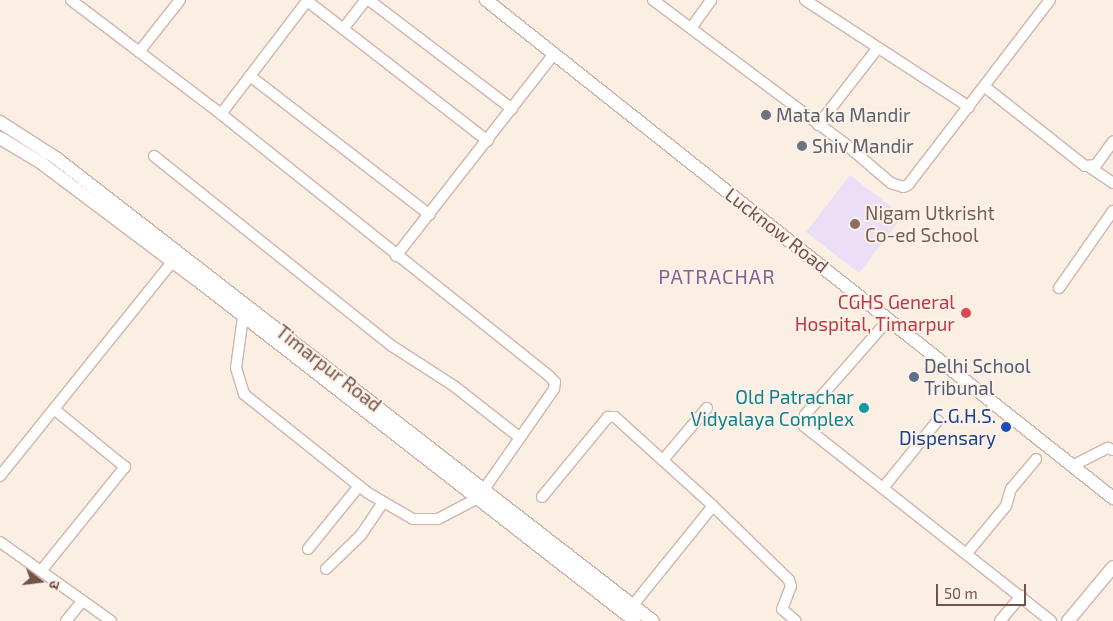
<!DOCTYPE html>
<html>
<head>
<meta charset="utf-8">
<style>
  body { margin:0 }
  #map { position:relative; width:1113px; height:621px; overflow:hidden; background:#fbeee2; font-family:"Exo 2","Noto Sans Devanagari",sans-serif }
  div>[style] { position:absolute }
  .education>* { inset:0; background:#ebdff7 }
  .roads { filter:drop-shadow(1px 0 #ceb6ac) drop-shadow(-1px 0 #ceb6ac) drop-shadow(0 1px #ceb6ac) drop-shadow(0 -1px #ceb6ac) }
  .minor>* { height:10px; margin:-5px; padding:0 5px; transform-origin:5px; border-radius:5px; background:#fff }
  .tertiary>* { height:12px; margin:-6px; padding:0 6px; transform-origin:6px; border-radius:6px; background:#fff }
  .dots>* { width:14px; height:14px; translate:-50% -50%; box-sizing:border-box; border:2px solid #fef2e8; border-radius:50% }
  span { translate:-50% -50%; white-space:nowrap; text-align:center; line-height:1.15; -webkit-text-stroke:4px #fef2e8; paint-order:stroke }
  .worship-label { font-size:19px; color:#5b616d }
  .left { translate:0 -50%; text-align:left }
  .education-label { font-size:19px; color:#785e54 }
  .street-label { font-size:19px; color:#72524a }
  .health-label { font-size:19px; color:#be3a42 }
  .right { translate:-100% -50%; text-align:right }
  .service-label { font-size:19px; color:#4e5e75 }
  .culture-label { font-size:19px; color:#0d838f }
  .transit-label { font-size:19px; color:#164399 }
  .neighbourhood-label { font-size:20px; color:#7e6595; letter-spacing:1px }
  .north { position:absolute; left:15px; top:556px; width:50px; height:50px; -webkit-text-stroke:4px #fef2e8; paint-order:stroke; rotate:105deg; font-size:14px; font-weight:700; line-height:20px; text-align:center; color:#72524a }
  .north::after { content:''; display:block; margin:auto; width:18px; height:22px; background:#72524a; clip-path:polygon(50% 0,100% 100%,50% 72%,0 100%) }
  .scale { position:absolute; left:936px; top:584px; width:90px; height:22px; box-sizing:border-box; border:2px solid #72524a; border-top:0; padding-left:6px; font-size:15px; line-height:18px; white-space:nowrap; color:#72524a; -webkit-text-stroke:4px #fef2e8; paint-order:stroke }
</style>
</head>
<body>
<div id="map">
  <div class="education">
    <i style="clip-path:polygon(850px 175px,903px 216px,859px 273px,806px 232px)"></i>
  </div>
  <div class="roads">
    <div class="minor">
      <i style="left:71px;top:0;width:188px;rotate:37.2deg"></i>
      <i style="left:221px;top:114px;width:421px;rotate:38.6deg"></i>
      <i style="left:550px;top:377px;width:7px;rotate:45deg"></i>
      <i style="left:555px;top:382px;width:7px;rotate:98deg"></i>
      <i style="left:554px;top:389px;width:133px;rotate:124.9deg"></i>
      <i style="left:478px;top:498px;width:45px;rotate:152.3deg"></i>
      <i style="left:438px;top:519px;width:25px;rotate:180deg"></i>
      <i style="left:413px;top:519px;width:52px;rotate:-150deg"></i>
      <i style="left:368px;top:493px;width:159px;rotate:-141.4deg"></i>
      <i style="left:244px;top:394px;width:27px;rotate:-107deg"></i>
      <i style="left:236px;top:368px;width:51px;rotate:-82.2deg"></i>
      <i style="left:243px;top:317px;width:8px;rotate:-50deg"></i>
      <i style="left:306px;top:0;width:230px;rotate:37.8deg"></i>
      <i style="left:369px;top:0;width:180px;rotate:37.3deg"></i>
      <i style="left:653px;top:0;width:239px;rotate:36.8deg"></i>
      <i style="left:844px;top:143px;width:62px;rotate:40.4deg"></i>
      <i style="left:891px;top:183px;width:13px;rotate:18deg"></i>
      <i style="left:903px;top:187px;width:5px;rotate:-22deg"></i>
      <i style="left:908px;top:185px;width:233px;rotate:-52.5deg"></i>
      <i style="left:805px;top:0;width:196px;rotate:33.1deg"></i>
      <i style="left:691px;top:28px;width:34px;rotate:-54deg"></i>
      <i style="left:343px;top:29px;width:37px;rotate:-52deg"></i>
      <i style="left:139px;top:52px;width:66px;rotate:-51.7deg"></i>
      <i style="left:250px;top:76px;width:227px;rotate:37.7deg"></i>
      <i style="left:985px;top:87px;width:127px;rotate:38.3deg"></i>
      <i style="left:1085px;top:166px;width:11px;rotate:-5deg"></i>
      <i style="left:1096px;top:165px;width:29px;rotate:-54deg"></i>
      <i style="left:221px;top:114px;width:142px;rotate:-52.7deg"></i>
      <i style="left:818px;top:125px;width:96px;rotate:-52.2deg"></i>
      <i style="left:154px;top:156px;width:305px;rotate:38.6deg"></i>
      <i style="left:392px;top:346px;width:74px;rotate:32.8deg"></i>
      <i style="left:454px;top:386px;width:83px;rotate:38.1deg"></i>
      <i style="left:1091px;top:168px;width:27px;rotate:34deg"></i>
      <i style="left:396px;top:256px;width:256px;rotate:-52deg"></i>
      <i style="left:1059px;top:288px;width:94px;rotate:-55deg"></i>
      <i style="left:889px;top:319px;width:128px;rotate:131.2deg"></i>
      <i style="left:805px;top:415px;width:11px;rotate:95deg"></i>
      <i style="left:804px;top:426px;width:315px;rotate:38.3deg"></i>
      <i style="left:663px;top:460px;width:68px;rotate:-49.8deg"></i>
      <i style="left:1074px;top:465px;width:38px;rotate:-27deg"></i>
      <i style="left:1108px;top:448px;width:5px;rotate:22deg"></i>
      <i style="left:0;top:476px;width:281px;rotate:-51.2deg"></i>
      <i style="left:883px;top:488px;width:87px;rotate:-51deg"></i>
      <i style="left:542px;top:497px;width:104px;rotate:-50.5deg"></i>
      <i style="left:608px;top:417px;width:7px"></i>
      <i style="left:615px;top:417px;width:132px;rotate:42.2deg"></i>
      <i style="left:713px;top:506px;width:106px;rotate:44.2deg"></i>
      <i style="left:789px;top:580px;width:6px;rotate:72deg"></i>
      <i style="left:791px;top:586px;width:25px;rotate:111deg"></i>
      <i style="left:782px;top:609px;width:18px;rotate:41deg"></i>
      <i style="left:0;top:542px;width:136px;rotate:35.4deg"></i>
      <i style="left:308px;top:549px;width:81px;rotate:-51deg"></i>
      <i style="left:967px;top:553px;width:61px;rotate:-50.3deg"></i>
      <i style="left:1006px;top:506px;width:18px;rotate:-74deg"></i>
      <i style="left:1011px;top:489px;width:39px;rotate:-50deg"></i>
      <i style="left:326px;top:569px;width:49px;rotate:-44.2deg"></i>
      <i style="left:361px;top:535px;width:40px;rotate:-56deg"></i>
      <i style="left:41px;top:571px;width:134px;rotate:-51.1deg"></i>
      <i style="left:125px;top:467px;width:92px;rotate:-140.8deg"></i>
      <i style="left:633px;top:605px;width:127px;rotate:-51.1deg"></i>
      <i style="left:66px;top:621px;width:26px;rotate:-51deg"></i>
      <i style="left:1000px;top:621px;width:33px;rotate:-50deg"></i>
    </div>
    <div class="tertiary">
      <i style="left:486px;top:0;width:801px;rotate:38.46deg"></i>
      <i style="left:0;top:122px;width:67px;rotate:32.7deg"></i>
      <i style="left:56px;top:158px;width:755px;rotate:37.8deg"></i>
      <i style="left:0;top:138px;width:47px;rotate:31deg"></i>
      <i style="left:40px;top:162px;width:195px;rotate:36.9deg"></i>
      <i style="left:196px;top:279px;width:556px;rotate:37.92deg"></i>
      <i style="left:1068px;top:621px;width:70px;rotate:-50.2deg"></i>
    </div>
  </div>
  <div class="dots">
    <i style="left:766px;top:115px;background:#6b7280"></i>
    <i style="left:802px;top:146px;background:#6b7280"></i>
    <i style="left:855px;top:224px;background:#8d6e63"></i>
    <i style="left:966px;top:313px;background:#e0444e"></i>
    <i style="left:914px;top:377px;background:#5c6f8a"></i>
    <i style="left:864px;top:408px;background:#0f9aa8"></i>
    <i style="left:1006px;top:427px;background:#1a4fb4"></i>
  </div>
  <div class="worship-label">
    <span class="left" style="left:776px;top:115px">Mata ka Mandir</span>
    <span class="left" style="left:812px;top:146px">Shiv Mandir</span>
  </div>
  <div class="education-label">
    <span class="left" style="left:865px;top:224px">Nigam Utkrisht<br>Co-ed School</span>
  </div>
  <div class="street-label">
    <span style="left:777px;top:230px;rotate:38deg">Lucknow Road</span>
    <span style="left:329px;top:368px;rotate:38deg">Timarpur Road</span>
  </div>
  <div class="health-label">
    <span class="right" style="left:955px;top:313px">CGHS General<br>Hospital, Timarpur</span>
  </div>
  <div class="service-label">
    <span class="left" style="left:924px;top:377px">Delhi School<br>Tribunal</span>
  </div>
  <div class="culture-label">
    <span class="right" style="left:854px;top:408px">Old Patrachar<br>Vidyalaya Complex</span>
  </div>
  <div class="transit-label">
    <span class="right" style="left:996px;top:427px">C.G.H.S.<br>Dispensary</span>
  </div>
  <div class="neighbourhood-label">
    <span style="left:717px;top:276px">PATRACHAR</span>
  </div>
  <div class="north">उ</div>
  <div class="scale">50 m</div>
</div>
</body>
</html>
